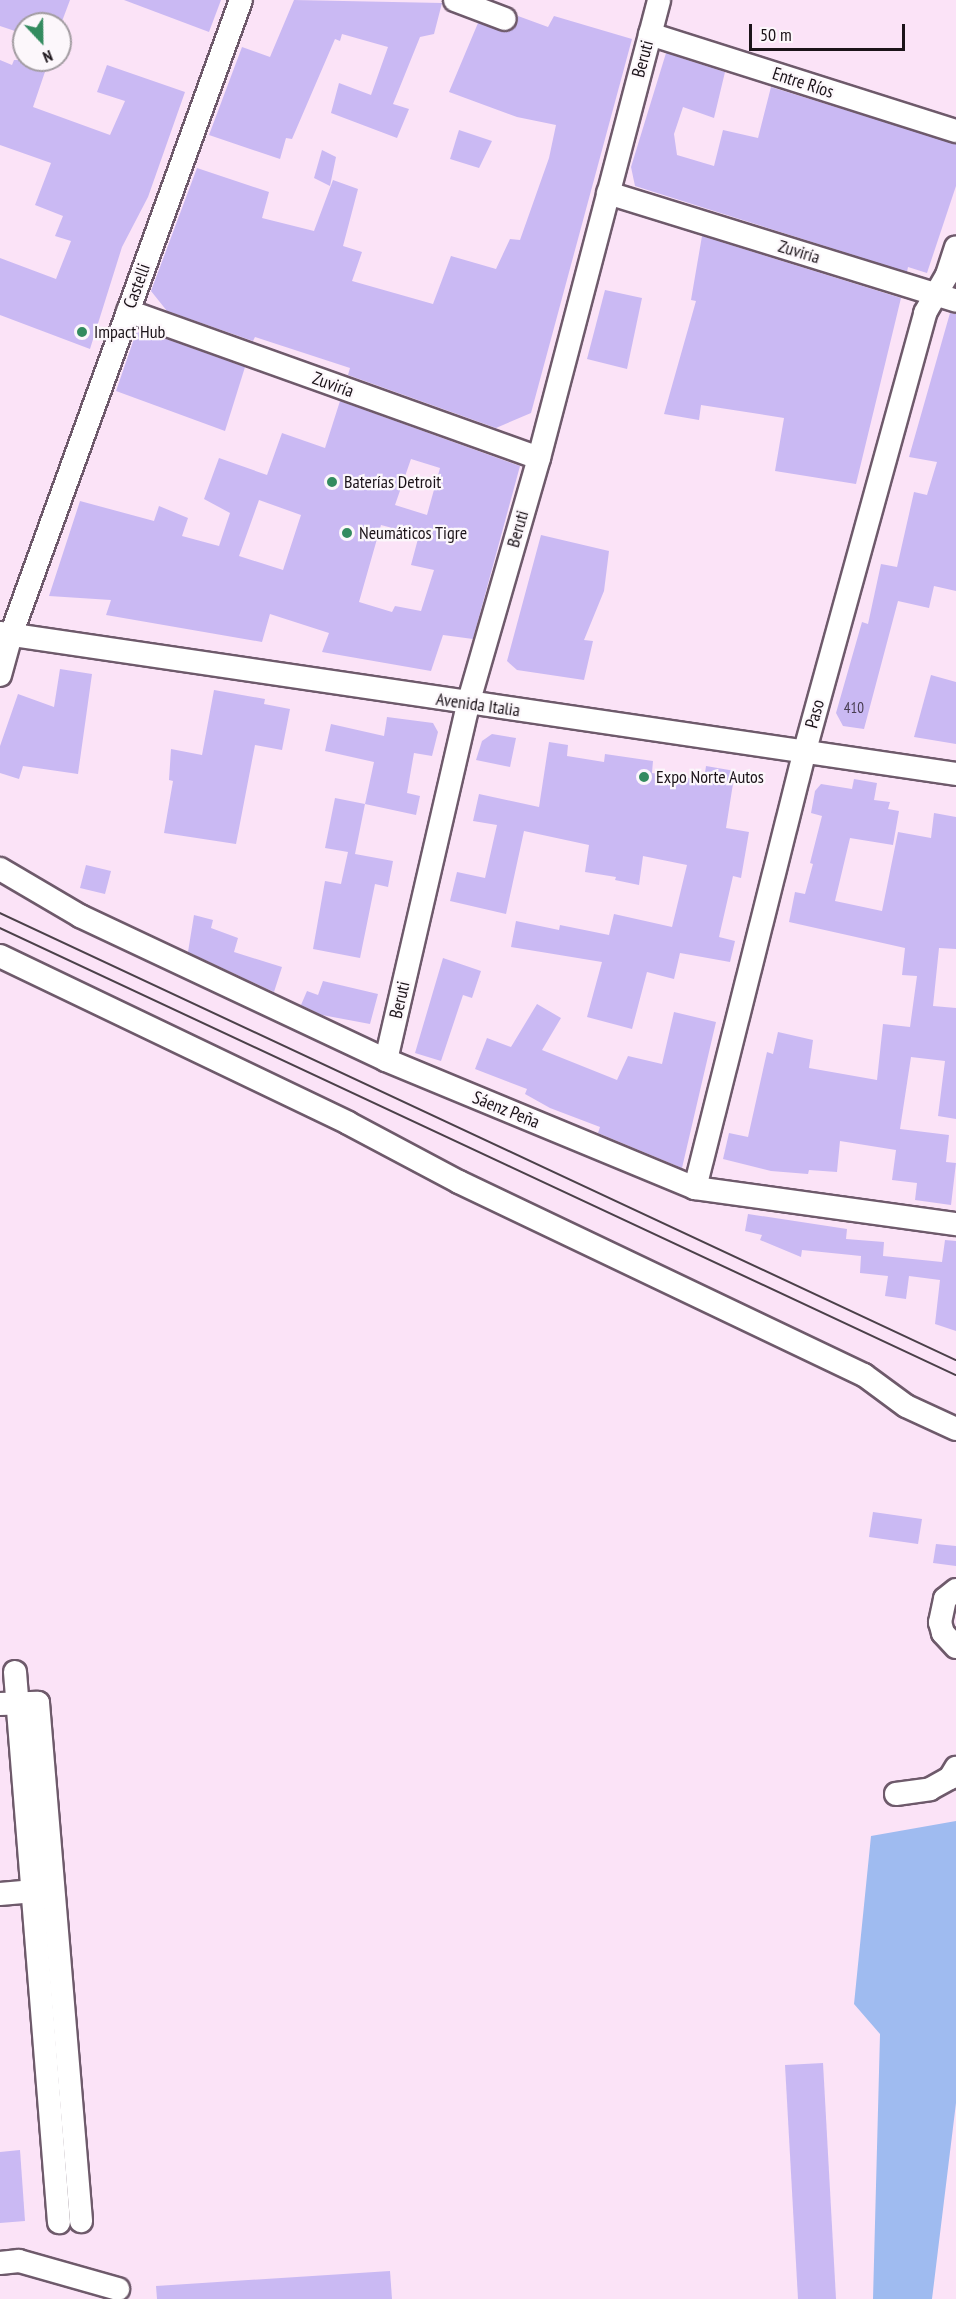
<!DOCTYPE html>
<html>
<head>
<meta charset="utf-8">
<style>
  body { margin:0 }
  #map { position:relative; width:956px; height:2299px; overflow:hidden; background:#fbe3f7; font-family:"PT Sans Narrow",sans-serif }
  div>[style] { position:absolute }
  .water>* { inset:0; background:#9fbbf0 }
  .building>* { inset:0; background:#cab9f3 }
  .roads { filter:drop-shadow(2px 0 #6e5a6b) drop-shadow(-2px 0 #6e5a6b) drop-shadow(0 2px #6e5a6b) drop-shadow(0 -2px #6e5a6b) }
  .minor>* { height:22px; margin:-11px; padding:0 11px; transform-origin:11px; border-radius:11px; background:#fff }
  .tram>* { height:1.5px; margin:-0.75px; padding:0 0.75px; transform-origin:0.75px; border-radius:0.75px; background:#4b4049 }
  .dots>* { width:16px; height:16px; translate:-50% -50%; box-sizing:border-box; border:3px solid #fcf7fb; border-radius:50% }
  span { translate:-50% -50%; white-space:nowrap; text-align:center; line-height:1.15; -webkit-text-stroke:4.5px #fcf7fb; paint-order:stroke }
  .number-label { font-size:15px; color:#473c50 }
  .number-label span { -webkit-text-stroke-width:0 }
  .street-label { font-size:18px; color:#1b1319 }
  .poi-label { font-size:18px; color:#1b1319 }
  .left { translate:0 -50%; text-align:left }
  .north { position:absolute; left:12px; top:12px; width:60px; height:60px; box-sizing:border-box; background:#fcf7fb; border:2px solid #a29ca1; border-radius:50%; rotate:158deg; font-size:16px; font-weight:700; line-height:24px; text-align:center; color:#1b1319 }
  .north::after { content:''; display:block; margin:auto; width:21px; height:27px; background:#338b5f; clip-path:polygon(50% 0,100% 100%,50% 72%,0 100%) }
  .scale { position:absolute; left:749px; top:24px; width:156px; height:27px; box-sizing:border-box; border:3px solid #1b1319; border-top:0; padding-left:8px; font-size:18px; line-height:21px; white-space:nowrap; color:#1b1319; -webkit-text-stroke:4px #fcf7fb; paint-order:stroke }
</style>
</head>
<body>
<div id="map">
  <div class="water">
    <i style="clip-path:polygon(956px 1821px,956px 2103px,932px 2299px,873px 2299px,880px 2034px,854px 2004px,871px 1836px)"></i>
  </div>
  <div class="building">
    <i style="clip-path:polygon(0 0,70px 0,61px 24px,24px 24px,24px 34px,0 26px)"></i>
    <i style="clip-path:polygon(124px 0,221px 0,209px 32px)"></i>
    <i style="clip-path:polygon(294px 0,442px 3px,434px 34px,420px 37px,393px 104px,409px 109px,397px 138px,331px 113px,339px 83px,371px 95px,388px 47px,342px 34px,340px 41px,335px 39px,292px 139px,286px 138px,280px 159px,209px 135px,242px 47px,270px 57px)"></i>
    <i style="clip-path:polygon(518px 16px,548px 27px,554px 16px,632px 39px,531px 413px,496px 428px,348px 375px,350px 368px,255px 337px,253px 341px,167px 311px,151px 291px,197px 168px,269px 192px,262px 218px,314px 231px,333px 180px,358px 189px,343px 246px,362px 252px,352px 281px,433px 304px,451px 256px,496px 269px,510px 239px,520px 240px,549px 158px,556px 125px,517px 117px,449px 92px,478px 23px,508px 32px,517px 24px)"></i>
    <i style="clip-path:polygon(666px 53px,725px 72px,714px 118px,683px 107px,674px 134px,677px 155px,714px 166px,723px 130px,758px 138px,771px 87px,956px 144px,956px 186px,927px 273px,908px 267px,907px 272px,635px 186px,631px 167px)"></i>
    <i style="clip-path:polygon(0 60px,12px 65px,14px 60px,49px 60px,33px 107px,110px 135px,125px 101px,97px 92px,107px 65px,185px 92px,148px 197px,122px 247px,90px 349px,0 315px,0 258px,56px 279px,71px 241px,55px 236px,63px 216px,35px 205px,51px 163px,0 145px)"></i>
    <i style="clip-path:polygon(459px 130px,492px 141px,479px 168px,450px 159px)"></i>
    <i style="clip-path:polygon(322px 150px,336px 157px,330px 186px,314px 178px)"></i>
    <i style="clip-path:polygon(702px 236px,901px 298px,856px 484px,775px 471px,784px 418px,701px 405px,699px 420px,664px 414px,696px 301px,691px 300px)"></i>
    <i style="clip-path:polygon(605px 290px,642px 298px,627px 369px,587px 359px)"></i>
    <i style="clip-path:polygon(950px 313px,956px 314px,956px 591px,934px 586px,929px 608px,898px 601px,864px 729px,843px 726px,836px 713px,862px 622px,868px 624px,881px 564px,897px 567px,914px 492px,927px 495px,937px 462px,909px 457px)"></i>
    <i style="clip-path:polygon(144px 331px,245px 367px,225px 431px,116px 391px,136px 333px)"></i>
    <i style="clip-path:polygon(evenodd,340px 401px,520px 466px,473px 639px,443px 635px,431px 671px,322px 652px,329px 633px,270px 614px,262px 642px,106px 615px,111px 600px,49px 596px,80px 501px,154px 521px,159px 506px,188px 518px,182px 536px,219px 546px,230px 513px,204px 499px,219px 458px,267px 475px,282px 433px,325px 448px,340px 401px,411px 459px,440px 468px,427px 515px,395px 505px,411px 459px,340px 401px,259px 500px,301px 515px,283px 570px,239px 556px,259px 500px,340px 401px,381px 525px,419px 535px,411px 565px,434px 570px,421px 611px,395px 606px,392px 612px,359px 602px,381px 525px)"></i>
    <i style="clip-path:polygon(541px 535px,609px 551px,604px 591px,584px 640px,593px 641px,584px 680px,517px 670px,507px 661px)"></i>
    <i style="clip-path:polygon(60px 669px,92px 674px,78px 774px,23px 766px,19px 779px,0 773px,0 746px,18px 694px,54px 707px)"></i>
    <i style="clip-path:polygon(931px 675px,956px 682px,956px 744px,914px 737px)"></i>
    <i style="clip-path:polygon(214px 690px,265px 699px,264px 704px,290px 709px,282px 750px,255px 745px,236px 844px,164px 833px,173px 781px,169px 780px,171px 749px,202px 755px)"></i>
    <i style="clip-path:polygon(387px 717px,433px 723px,438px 732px,432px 756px,414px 753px,407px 793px,420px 796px,416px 815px,365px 804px,374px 762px,325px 751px,331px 724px,384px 736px)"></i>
    <i style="clip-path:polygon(492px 734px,516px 738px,510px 767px,476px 760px,482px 741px)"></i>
    <i style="clip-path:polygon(549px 742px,568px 745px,567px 756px,604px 762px,605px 754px,653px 761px,652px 773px,704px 780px,706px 766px,735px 771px,726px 828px,749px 832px,741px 878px,733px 876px,719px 937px,735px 941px,730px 962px,680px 953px,674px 979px,647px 972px,632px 1029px,587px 1017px,602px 962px,511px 947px,516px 921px,559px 930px,560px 925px,609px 935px,614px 914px,672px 927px,687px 865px,643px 856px,639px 885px,615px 880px,616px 877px,585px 872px,589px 845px,524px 831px,506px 914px,450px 901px,457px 872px,485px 878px,497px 825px,473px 821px,479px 794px,539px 807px)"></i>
    <i style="clip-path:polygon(854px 779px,877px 783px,874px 800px,890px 802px,888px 809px,899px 811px,893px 845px,850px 838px,835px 901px,882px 911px,898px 832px,931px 838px,934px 813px,956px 817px,956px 949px,939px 948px,933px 1006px,956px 1008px,956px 1119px,938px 1116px,945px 1061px,911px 1057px,900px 1129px,949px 1135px,946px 1162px,956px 1163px,951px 1205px,915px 1200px,917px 1183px,892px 1180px,896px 1150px,840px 1141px,837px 1172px,809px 1170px,808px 1174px,771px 1171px,723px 1159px,729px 1133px,748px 1137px,767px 1052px,773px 1054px,778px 1032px,813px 1040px,809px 1068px,877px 1080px,883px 1024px,910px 1027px,917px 976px,902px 975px,905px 948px,789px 922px,795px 892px,805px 894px,813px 864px,810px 863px,822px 816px,811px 813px,815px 791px,821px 784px,852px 789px)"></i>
    <i style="clip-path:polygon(335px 798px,365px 804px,355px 854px,393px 861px,388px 887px,375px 884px,360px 958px,313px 949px,325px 881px,341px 884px,348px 852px,325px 848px)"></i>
    <i style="clip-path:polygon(86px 865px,111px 871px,105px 894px,80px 888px)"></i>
    <i style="clip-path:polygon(194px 915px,213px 920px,211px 928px,238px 938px,234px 952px,282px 967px,274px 992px,188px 952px)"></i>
    <i style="clip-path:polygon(443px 958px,481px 971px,472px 998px,463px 995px,441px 1061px,415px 1053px)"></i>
    <i style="clip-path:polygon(323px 981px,378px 994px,370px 1024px,322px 1015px,301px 1005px,307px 991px,318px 995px)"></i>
    <i style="clip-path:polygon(537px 1004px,561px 1018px,542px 1050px,617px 1080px,628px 1056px,662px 1064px,674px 1012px,716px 1022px,682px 1168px,598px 1133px,600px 1127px,550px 1108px,525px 1094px,527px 1089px,475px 1069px,487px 1038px,511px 1047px)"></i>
    <i style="clip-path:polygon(748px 1214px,847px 1229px,846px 1239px,884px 1242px,883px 1256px,942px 1262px,945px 1240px,956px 1241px,956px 1331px,935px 1324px,940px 1280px,909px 1276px,906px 1299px,885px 1296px,888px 1276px,860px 1273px,861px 1256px,802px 1250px,801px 1257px,760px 1240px,762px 1235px,745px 1231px)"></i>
    <i style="clip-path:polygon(873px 1512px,922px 1519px,918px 1544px,869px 1537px)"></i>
    <i style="clip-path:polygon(936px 1544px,956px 1546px,956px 1566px,933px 1563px)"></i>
    <i style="clip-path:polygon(823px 2063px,836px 2299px,798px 2299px,785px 2065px)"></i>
    <i style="clip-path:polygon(20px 2150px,25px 2221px,0 2223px,0 2152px)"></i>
    <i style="clip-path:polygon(390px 2271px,392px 2299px,157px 2299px,156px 2286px)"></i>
  </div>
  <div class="roads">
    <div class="minor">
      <i style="left:455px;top:0;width:53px;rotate:20.8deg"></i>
      <i style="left:650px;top:34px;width:321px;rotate:17.6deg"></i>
      <i style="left:608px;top:193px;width:364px;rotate:17.2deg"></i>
      <i style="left:128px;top:311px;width:436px;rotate:19.7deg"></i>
      <i style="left:0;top:633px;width:966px;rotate:8.39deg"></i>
      <i style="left:0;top:675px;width:41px;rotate:-74.6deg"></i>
      <i style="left:11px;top:635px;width:675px;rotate:-70.09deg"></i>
      <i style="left:0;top:869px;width:93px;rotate:30.4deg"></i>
      <i style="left:80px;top:916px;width:338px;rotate:25.2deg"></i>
      <i style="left:386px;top:1060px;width:334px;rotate:22.5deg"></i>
      <i style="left:695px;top:1188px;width:263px;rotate:7.9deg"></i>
      <i style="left:0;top:956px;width:386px;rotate:25.6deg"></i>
      <i style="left:348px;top:1123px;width:126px;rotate:28deg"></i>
      <i style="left:459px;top:1182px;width:449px;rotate:25.5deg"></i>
      <i style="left:864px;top:1375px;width:52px;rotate:36.4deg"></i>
      <i style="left:906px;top:1406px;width:55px;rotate:24.7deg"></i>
      <i style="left:386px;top:1060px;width:365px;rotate:-77deg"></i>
      <i style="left:468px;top:704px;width:256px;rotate:-73.9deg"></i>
      <i style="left:539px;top:458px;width:473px;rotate:-75.3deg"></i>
      <i style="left:695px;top:1188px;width:452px;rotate:-75.9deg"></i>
      <i style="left:805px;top:750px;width:453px;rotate:-74.6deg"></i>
      <i style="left:925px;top:313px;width:44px;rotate:-59.9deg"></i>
      <i style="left:947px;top:275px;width:29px;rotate:-72deg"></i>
      <i style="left:956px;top:1590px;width:14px;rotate:141deg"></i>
      <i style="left:945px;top:1599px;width:24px;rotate:102deg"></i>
      <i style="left:940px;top:1622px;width:11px;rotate:75deg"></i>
      <i style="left:943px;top:1633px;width:19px;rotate:47deg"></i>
      <i style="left:15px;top:1672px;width:552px;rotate:85.43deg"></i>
      <i style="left:0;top:1704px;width:38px;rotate:-2deg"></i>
      <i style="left:38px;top:1703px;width:520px;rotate:85.25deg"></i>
      <i style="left:896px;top:1794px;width:34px;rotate:-8deg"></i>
      <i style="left:930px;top:1789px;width:23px;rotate:-29deg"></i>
      <i style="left:950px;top:1778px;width:12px;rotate:-59deg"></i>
      <i style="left:0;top:1894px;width:46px;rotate:-5deg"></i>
      <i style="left:0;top:2263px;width:19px;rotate:-6deg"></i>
      <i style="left:19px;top:2261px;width:103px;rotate:15.8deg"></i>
    </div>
  </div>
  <div class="tram">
    <i style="left:0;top:913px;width:1055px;rotate:25.06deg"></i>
    <i style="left:0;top:928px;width:1055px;rotate:25.06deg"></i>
  </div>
  <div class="dots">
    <i style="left:82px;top:332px;background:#338b5f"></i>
    <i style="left:332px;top:482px;background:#338b5f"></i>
    <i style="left:347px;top:533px;background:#338b5f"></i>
    <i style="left:644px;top:777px;background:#338b5f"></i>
  </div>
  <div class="number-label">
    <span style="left:854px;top:708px">410</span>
  </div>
  <div class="street-label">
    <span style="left:643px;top:59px;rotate:-75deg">Beruti</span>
    <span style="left:803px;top:83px;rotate:18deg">Entre Ríos</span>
    <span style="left:799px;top:252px;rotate:17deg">Zuviría</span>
    <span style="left:137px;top:286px;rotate:-70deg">Castelli</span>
    <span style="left:333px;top:385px;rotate:20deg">Zuviría</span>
    <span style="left:518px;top:529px;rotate:-74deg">Beruti</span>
    <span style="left:478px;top:705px;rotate:8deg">Avenida Italia</span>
    <span style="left:815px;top:714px;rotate:-75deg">Paso</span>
    <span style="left:400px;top:1000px;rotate:-77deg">Beruti</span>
    <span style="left:506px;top:1110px;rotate:22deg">Sáenz Peña</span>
  </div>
  <div class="poi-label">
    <span class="left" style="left:94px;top:332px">Impact Hub</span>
    <span class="left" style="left:344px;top:482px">Baterías Detroit</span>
    <span class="left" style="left:359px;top:533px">Neumáticos Tigre</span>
    <span class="left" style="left:656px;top:777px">Expo Norte Autos</span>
  </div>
  <div class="north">N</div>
  <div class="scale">50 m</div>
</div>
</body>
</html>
